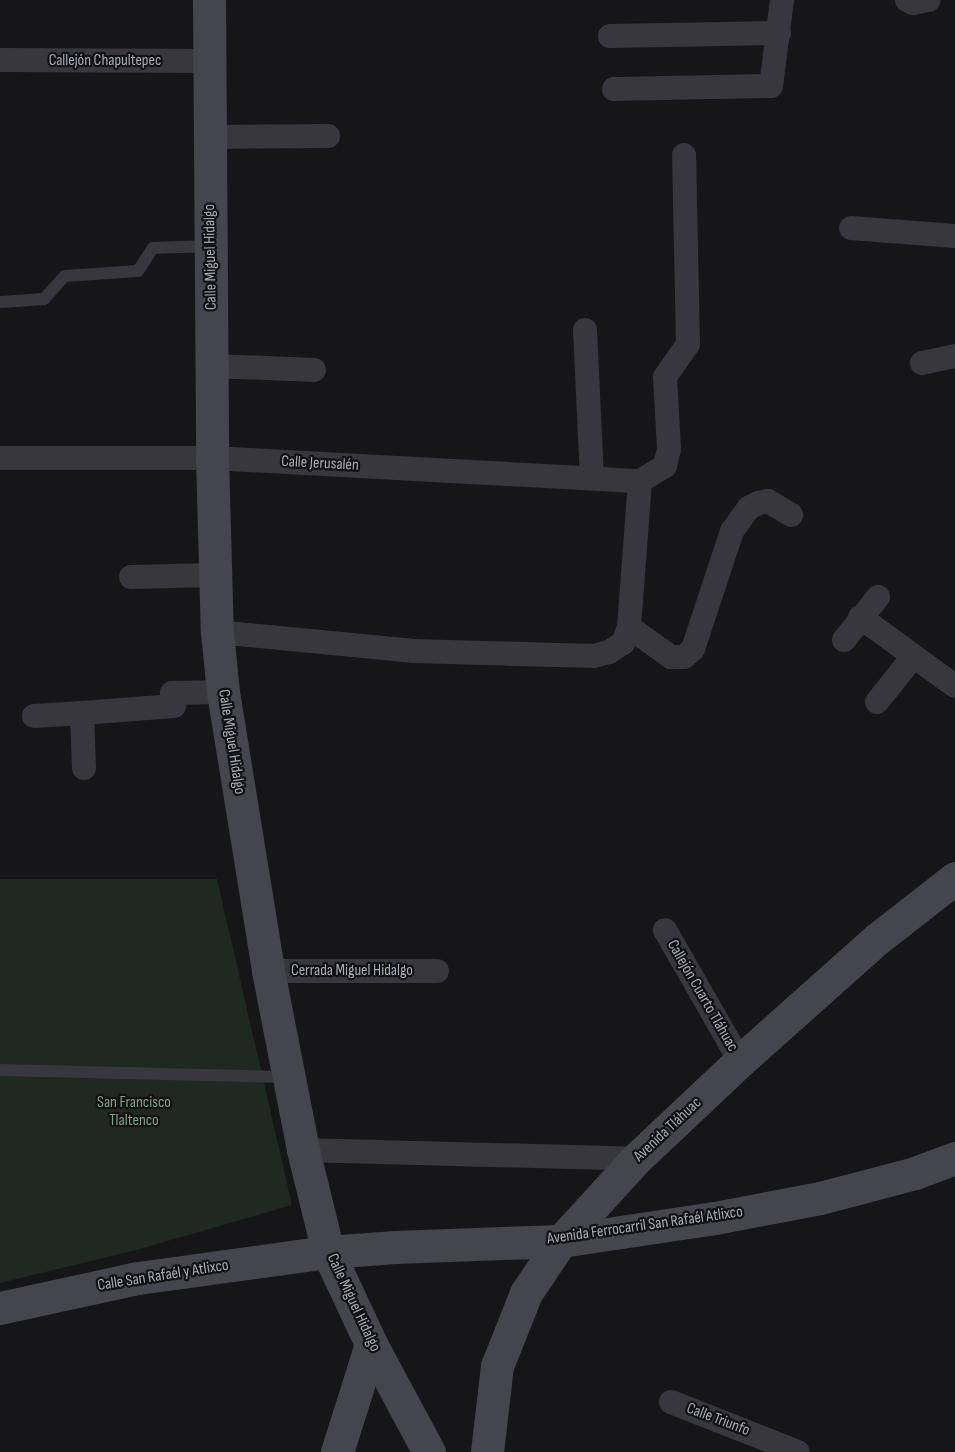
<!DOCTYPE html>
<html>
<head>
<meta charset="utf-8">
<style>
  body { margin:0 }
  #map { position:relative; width:955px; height:1452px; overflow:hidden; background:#161618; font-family:"Sofia Sans Condensed",sans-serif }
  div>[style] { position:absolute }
  .green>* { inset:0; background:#202822 }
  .lane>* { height:12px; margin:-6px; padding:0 6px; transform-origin:6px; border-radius:6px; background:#37373d }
  .street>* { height:24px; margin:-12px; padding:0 12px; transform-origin:12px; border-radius:12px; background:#37373d }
  .secondary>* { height:33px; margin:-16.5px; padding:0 16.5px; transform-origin:16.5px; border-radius:16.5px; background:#45464d }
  span { translate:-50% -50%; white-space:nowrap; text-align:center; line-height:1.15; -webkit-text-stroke:4.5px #111113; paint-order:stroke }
  .street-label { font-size:16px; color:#a8acb8 }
  .park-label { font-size:16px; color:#80a285 }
</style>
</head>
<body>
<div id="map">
  <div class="green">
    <i style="clip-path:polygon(0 879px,217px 879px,292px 1205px,136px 1250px,0 1283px)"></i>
  </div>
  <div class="lane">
    <i style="left:2px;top:302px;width:42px;rotate:-4.1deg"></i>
    <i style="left:44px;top:299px;width:31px;rotate:-48deg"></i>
    <i style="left:65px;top:276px;width:73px;rotate:-3.9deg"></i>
    <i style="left:138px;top:271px;width:27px;rotate:-57deg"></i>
    <i style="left:153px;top:248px;width:56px;rotate:-2deg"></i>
    <i style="left:0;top:1070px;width:287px;rotate:1.4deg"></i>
  </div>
  <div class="street">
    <i style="left:907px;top:0;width:7px;rotate:27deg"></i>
    <i style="left:913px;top:3px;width:16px;rotate:-11deg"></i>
    <i style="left:610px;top:36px;width:169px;rotate:-1deg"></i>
    <i style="left:0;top:60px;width:209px;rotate:0.3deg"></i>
    <i style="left:614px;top:89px;width:157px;rotate:-1.1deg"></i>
    <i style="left:771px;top:86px;width:87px;rotate:-82.7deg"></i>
    <i style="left:210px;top:137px;width:118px;rotate:-0.5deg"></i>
    <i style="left:851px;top:228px;width:104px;rotate:4.4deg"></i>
    <i style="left:585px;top:330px;width:148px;rotate:87.3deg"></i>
    <i style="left:922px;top:363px;width:34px;rotate:-12deg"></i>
    <i style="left:212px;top:366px;width:102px;rotate:2.2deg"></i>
    <i style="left:0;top:458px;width:212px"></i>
    <i style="left:212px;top:458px;width:429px;rotate:3.1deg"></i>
    <i style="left:131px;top:577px;width:84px;rotate:-1.4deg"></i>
    <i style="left:860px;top:617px;width:117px;rotate:36deg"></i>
    <i style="left:629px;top:627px;width:52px;rotate:35.5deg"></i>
    <i style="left:671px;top:657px;width:13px"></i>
    <i style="left:684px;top:657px;width:12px;rotate:-42deg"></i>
    <i style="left:693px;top:649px;width:124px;rotate:-71.7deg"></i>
    <i style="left:732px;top:531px;width:29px;rotate:-54deg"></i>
    <i style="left:749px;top:508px;width:10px;rotate:-29deg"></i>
    <i style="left:758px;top:503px;width:10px;rotate:-11deg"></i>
    <i style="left:768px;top:501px;width:27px;rotate:31deg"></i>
    <i style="left:217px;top:632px;width:198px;rotate:5.5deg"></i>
    <i style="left:414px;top:651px;width:180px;rotate:1.6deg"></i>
    <i style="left:594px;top:656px;width:16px;rotate:-15deg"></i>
    <i style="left:609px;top:652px;width:17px;rotate:-33deg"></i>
    <i style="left:623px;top:643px;width:17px;rotate:-69deg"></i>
    <i style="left:629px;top:627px;width:146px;rotate:-85.7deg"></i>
    <i style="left:640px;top:481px;width:29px;rotate:-31deg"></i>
    <i style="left:665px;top:466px;width:17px;rotate:-77deg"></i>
    <i style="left:669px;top:449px;width:72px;rotate:-93.2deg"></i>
    <i style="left:665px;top:377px;width:40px;rotate:-55.1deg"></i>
    <i style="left:688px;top:344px;width:189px;rotate:-91.2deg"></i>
    <i style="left:844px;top:640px;width:55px;rotate:-51.7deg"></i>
    <i style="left:877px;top:702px;width:56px;rotate:-51.5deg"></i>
    <i style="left:34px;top:716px;width:48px;rotate:-3.6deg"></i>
    <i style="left:84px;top:768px;width:55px;rotate:-92.1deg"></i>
    <i style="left:82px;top:713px;width:92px;rotate:-4.4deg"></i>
    <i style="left:174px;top:706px;width:13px;rotate:-99deg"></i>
    <i style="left:172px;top:693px;width:51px;rotate:-1.1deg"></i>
    <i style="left:665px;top:930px;width:151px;rotate:60.2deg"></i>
    <i style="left:268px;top:971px;width:169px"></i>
    <i style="left:303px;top:1150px;width:333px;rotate:1.5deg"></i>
    <i style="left:671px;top:1402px;width:136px;rotate:21.5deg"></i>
  </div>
  <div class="secondary">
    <i style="left:209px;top:0;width:458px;rotate:89.6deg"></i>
    <i style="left:212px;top:458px;width:174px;rotate:88.4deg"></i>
    <i style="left:217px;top:632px;width:60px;rotate:84.3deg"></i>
    <i style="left:223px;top:692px;width:283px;rotate:80.8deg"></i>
    <i style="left:268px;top:971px;width:182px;rotate:78.9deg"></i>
    <i style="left:303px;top:1150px;width:105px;rotate:76.2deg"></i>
    <i style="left:328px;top:1252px;width:102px;rotate:64.9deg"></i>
    <i style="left:371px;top:1344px;width:123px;rotate:61.8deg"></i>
    <i style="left:0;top:1308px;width:141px;rotate:-12.3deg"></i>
    <i style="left:138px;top:1278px;width:192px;rotate:-7.8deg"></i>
    <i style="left:328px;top:1252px;width:67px;rotate:-4.3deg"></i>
    <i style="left:395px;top:1247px;width:166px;rotate:-2.1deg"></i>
    <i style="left:561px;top:1241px;width:156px;rotate:-8.5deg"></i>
    <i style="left:715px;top:1218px;width:107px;rotate:-10.8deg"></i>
    <i style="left:820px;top:1198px;width:98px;rotate:-14.7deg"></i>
    <i style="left:915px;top:1173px;width:43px;rotate:-20.6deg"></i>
    <i style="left:337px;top:1452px;width:113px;rotate:-72.5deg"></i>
    <i style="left:487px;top:1452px;width:87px;rotate:-83.4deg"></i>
    <i style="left:497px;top:1366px;width:79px;rotate:-68.3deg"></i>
    <i style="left:526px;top:1293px;width:63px;rotate:-56.1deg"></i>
    <i style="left:561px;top:1241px;width:111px;rotate:-47.6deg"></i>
    <i style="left:636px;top:1159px;width:143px;rotate:-43.3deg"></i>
    <i style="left:740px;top:1061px;width:183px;rotate:-41.7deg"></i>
    <i style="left:877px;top:939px;width:99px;rotate:-38deg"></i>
  </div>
  <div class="street-label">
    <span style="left:105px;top:61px">Callejón Chapultepec</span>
    <span style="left:211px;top:257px;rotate:-91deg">Calle Miguel Hidalgo</span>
    <span style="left:320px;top:464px;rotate:3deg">Calle Jerusalén</span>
    <span style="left:231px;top:742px;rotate:81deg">Calle Miguel Hidalgo</span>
    <span style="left:352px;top:971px">Cerrada Miguel Hidalgo</span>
    <span style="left:702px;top:996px;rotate:60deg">Callejón Cuarto Tláhuac</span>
    <span style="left:668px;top:1130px;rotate:-43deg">Avenida Tláhuac</span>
    <span style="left:645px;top:1226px;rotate:-8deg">Avenida Ferrocarril San Rafaél Atlixco</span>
    <span style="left:163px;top:1276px;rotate:-9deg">Calle San Rafaél y Atlixco</span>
    <span style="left:353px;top:1303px;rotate:65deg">Calle Miguel Hidalgo</span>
    <span style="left:718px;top:1420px;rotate:21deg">Calle Triunfo</span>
  </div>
  <div class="park-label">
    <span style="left:134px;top:1112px">San Francisco<br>Tlaltenco</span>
  </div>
</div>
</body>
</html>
